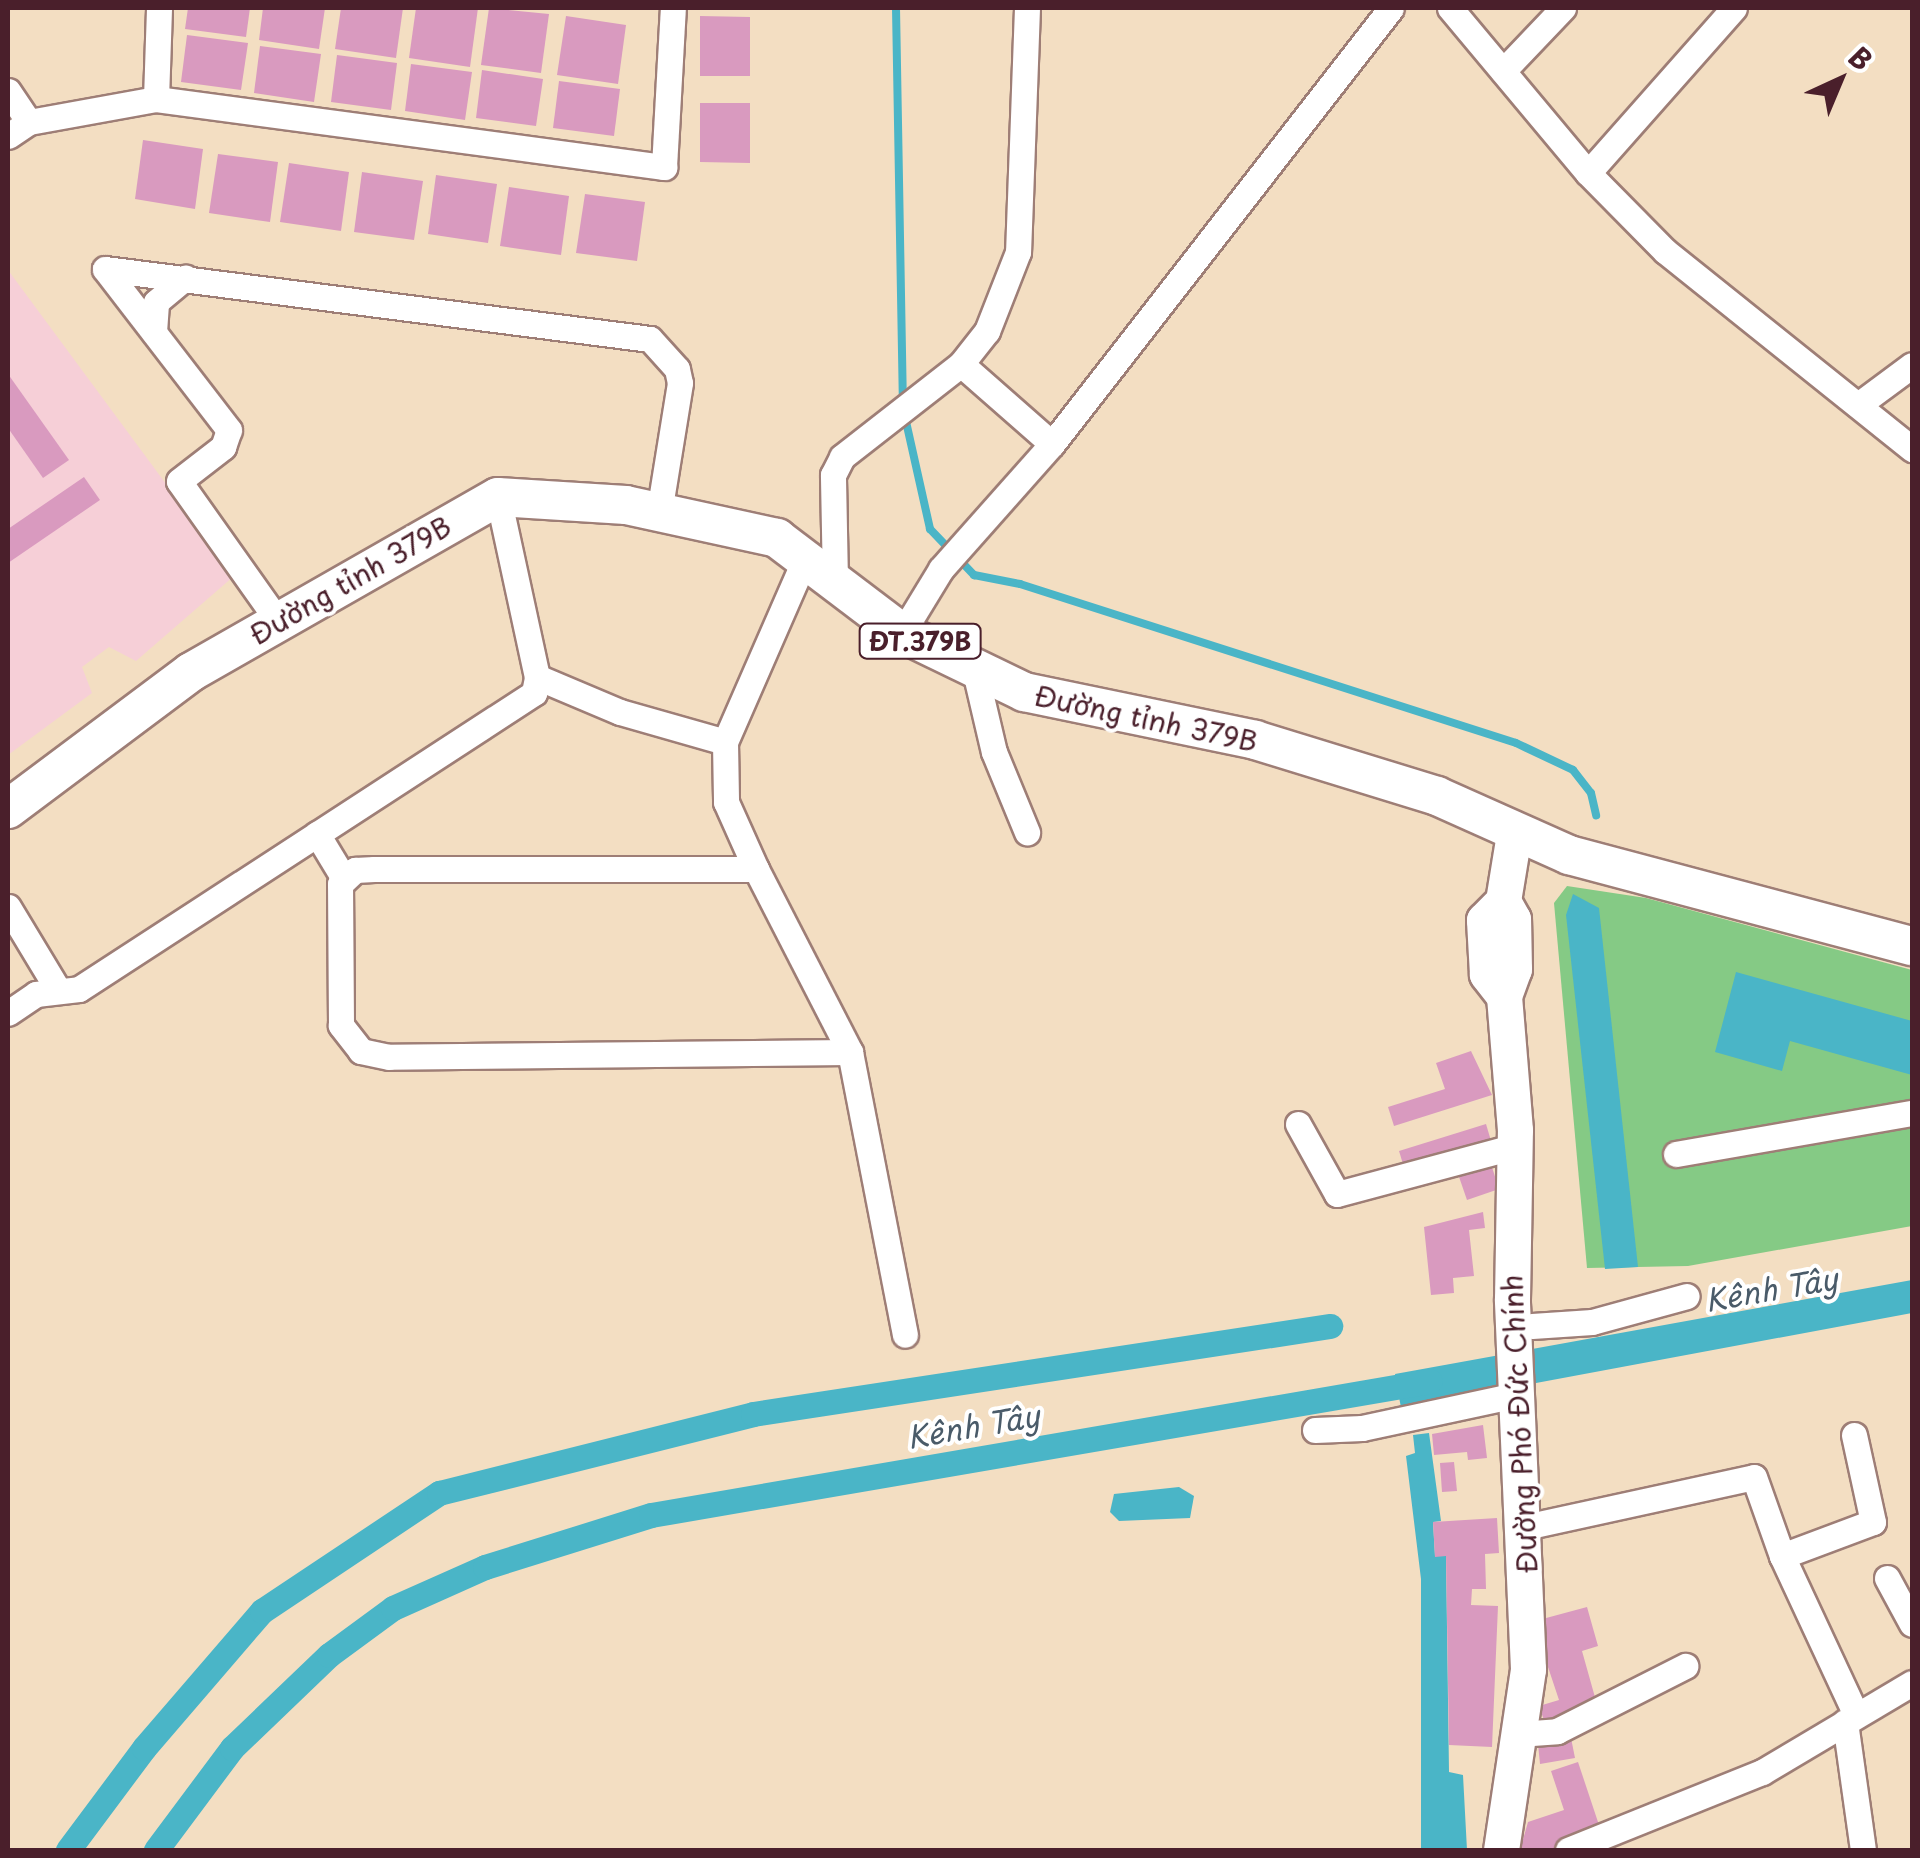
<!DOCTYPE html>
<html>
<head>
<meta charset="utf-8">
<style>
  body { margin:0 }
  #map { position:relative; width:1920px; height:1858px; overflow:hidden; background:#f3dec2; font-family:"Playpen Sans",sans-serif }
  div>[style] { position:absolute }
  .built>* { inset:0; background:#f6cfd7 }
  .green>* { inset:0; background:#85ca85 }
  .water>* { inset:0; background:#4ab5c7 }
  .stream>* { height:8px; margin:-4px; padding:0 4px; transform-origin:4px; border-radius:4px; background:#4ab5c7 }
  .canal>* { height:25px; margin:-12.5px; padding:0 12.5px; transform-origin:12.5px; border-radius:12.5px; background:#4ab5c7 }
  .building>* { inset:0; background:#d99abf }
  .roads { filter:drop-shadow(2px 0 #9e7e76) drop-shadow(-2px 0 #9e7e76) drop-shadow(0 2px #9e7e76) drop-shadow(0 -2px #9e7e76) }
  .street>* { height:25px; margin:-12.5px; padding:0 12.5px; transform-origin:12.5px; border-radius:12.5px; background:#fff }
  .secondary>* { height:35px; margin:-17.5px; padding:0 17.5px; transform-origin:17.5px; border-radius:17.5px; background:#fff }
  .primary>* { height:38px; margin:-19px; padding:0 19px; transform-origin:19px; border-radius:19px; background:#fff }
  span { translate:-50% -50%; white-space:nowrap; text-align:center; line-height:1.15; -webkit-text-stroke:8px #fff; paint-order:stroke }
  .shield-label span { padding:2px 8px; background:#fff; border:2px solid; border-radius:8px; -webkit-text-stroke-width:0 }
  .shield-label { font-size:25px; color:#4a1f2b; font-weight:700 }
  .street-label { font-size:28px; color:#4a1f2b }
  .water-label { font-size:30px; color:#4a5b69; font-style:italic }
  .frame { position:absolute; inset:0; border:10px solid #4a1f2b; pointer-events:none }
  .north { position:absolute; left:1790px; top:30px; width:100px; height:100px; -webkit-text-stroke:8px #fff; paint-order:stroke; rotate:44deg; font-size:28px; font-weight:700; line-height:40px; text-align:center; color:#4a1f2b }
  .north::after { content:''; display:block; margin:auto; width:35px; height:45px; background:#4a1f2b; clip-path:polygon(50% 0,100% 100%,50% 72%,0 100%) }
</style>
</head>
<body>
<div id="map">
  <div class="built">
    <i style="clip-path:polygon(8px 270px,234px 576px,136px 661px,109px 647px,82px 667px,92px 693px,8px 755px)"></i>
  </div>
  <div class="green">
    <i style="clip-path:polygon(1567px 886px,1646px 898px,1912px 970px,1912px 1226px,1688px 1266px,1587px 1268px,1554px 903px)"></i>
  </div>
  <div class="water">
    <i style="clip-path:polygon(1573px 894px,1599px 908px,1638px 1267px,1605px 1269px,1566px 915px)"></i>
    <i style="clip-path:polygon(1736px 972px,1912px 1021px,1912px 1075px,1790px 1041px,1782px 1071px,1715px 1052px)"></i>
    <i style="clip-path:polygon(1912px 1280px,1912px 1313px,1401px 1408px,1395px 1374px)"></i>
    <i style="clip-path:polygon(1429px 1433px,1441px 1521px,1433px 1522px,1435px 1556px,1446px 1556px,1449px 1772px,1463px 1775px,1467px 1850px,1421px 1850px,1421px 1579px,1406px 1456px,1415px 1453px,1413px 1435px)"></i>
    <i style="clip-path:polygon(1179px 1487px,1194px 1496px,1190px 1518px,1119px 1521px,1110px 1512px,1114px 1494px)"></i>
  </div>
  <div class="stream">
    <i style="left:896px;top:8px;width:395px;rotate:89deg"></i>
    <i style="left:905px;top:417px;width:115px;rotate:77.4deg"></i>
    <i style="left:930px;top:529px;width:64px;rotate:46.3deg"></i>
    <i style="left:974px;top:575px;width:47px;rotate:11.1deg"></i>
    <i style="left:1020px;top:584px;width:521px;rotate:17.77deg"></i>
    <i style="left:1516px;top:743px;width:63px;rotate:25.3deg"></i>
    <i style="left:1573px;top:770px;width:29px;rotate:52deg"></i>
    <i style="left:1591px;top:793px;width:23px;rotate:77deg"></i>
  </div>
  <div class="canal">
    <i style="left:68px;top:1850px;width:127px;rotate:-53.3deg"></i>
    <i style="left:144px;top:1748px;width:181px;rotate:-49.3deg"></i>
    <i style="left:262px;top:1611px;width:213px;rotate:-33.7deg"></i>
    <i style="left:439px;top:1493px;width:324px;rotate:-14.1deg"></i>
    <i style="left:753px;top:1414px;width:584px;rotate:-8.67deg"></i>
    <i style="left:156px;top:1850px;width:127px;rotate:-53.3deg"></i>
    <i style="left:232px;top:1748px;width:134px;rotate:-43.8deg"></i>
    <i style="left:329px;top:1655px;width:79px;rotate:-36.3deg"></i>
    <i style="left:393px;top:1608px;width:101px;rotate:-24deg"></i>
    <i style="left:485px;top:1567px;width:174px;rotate:-17.4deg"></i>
    <i style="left:651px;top:1515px;width:790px;rotate:-9.76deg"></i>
  </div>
  <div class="building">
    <i style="clip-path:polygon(188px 8px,250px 8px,246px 37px,185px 29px)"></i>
    <i style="clip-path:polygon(263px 8px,325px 8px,319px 49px,259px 40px)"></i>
    <i style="clip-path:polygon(341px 8px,403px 8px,396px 58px,335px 49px)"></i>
    <i style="clip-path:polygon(416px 8px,478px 8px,470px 67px,409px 58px)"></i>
    <i style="clip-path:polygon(489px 8px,549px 14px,541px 73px,481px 65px)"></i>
    <i style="clip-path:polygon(566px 16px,626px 25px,618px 84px,557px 75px)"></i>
    <i style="clip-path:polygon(700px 16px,750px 17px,750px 76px,700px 76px)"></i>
    <i style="clip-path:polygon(187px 35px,248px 43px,241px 90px,181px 82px)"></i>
    <i style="clip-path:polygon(260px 46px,321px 54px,314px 102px,254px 93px)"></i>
    <i style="clip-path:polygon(337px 55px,397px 63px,391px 110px,331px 102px)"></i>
    <i style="clip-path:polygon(411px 64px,472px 72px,465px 120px,405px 111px)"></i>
    <i style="clip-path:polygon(482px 70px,543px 79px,536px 126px,476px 118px)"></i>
    <i style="clip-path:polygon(559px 81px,620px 89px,614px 136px,553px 128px)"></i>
    <i style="clip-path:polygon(700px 103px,750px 103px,750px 163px,700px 162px)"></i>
    <i style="clip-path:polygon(143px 140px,203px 149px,195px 209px,135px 199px)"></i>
    <i style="clip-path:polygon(218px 154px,278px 162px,270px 222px,209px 213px)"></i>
    <i style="clip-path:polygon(289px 163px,349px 172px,341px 231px,280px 222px)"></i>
    <i style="clip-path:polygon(362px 172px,423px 181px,414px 240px,354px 232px)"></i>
    <i style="clip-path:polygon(436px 175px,497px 184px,488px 243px,428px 234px)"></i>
    <i style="clip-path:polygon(509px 187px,569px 196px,561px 255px,500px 246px)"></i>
    <i style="clip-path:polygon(585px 194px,645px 202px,637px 261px,576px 253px)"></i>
    <i style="clip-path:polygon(8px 374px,69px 460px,43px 478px,8px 428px)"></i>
    <i style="clip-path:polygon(84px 477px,100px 500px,8px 563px,8px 529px)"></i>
    <i style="clip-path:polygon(1471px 1051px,1492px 1095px,1394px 1126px,1388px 1107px,1445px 1089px,1436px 1063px)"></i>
    <i style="clip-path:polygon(1486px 1124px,1494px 1151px,1407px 1177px,1399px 1151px)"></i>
    <i style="clip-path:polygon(1490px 1161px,1499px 1189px,1467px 1200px,1457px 1171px)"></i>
    <i style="clip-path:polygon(1483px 1212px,1485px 1228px,1469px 1230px,1474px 1276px,1453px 1278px,1454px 1293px,1431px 1295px,1424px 1227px)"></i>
    <i style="clip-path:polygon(1483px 1425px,1487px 1458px,1468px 1460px,1467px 1452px,1434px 1455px,1432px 1434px)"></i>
    <i style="clip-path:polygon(1454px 1462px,1457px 1491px,1442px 1492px,1440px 1463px)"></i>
    <i style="clip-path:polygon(1497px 1518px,1499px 1553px,1485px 1554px,1486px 1589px,1472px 1589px,1471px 1605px,1498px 1606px,1492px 1747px,1449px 1745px,1446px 1556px,1435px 1557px,1433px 1522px)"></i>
    <i style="clip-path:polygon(1587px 1607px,1598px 1646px,1582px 1651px,1598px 1708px,1546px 1726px,1539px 1706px,1559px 1700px,1546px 1661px,1536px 1663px,1535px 1621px)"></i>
    <i style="clip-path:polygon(1571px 1738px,1575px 1758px,1540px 1764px,1538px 1744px)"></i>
    <i style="clip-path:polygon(1578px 1762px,1602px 1834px,1553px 1850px,1520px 1850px,1528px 1822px,1564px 1810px,1551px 1771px)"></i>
  </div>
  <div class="roads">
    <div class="street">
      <i style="left:1027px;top:8px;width:244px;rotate:92.1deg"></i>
      <i style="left:1018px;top:252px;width:85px;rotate:111.4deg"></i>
      <i style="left:987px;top:331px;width:42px;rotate:128.2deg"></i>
      <i style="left:961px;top:364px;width:121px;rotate:41.3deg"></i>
      <i style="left:1450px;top:8px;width:215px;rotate:50.1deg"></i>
      <i style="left:1588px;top:173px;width:110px;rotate:45.4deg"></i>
      <i style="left:1665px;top:251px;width:317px;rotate:38.7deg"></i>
      <i style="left:1503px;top:71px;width:87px;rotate:-46.4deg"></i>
      <i style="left:8px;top:91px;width:37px;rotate:56deg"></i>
      <i style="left:29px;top:122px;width:25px;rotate:146deg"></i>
      <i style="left:156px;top:99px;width:91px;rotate:-88.1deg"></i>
      <i style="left:29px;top:122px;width:129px;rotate:-10.3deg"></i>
      <i style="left:156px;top:99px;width:513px;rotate:7.62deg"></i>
      <i style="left:664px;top:167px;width:159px;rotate:-86.8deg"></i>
      <i style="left:1588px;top:173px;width:220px;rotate:-48.5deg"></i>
      <i style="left:154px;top:332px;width:30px;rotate:-86deg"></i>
      <i style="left:156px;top:302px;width:38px;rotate:-40deg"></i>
      <i style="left:1858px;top:405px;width:67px;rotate:-36.5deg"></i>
      <i style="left:835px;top:582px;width:107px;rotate:-91.1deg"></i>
      <i style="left:833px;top:475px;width:20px;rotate:-63deg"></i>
      <i style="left:842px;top:457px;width:151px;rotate:-38deg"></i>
      <i style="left:278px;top:621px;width:171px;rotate:-125.3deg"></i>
      <i style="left:179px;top:481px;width:56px;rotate:-37.7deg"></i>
      <i style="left:223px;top:447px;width:18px;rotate:-71deg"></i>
      <i style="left:229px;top:430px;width:203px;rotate:-127.6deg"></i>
      <i style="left:105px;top:269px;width:549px;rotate:7.32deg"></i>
      <i style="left:650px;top:339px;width:40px;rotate:48deg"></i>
      <i style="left:677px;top:369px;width:14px;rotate:78deg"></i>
      <i style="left:680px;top:383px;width:131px;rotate:99.2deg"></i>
      <i style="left:902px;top:633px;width:75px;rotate:-58.6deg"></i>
      <i style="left:941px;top:569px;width:167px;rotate:-48.4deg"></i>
      <i style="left:1052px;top:444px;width:552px;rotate:-52.13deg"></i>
      <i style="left:974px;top:667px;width:87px;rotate:76.8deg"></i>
      <i style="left:994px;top:752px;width:87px;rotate:67.6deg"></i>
      <i style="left:537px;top:677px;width:90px;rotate:22.9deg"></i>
      <i style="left:620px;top:712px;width:109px;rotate:15.9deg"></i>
      <i style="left:725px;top:742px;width:60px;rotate:89deg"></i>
      <i style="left:726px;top:802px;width:73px;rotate:65.9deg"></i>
      <i style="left:725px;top:742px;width:200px;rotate:-66.4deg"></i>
      <i style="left:317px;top:834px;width:50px;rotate:58.8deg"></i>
      <i style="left:8px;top:907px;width:97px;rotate:58.9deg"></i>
      <i style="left:8px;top:1013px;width:34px;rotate:-34deg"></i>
      <i style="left:36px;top:994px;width:43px;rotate:-6.6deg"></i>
      <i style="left:79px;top:989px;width:543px;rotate:-33.05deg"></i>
      <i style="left:534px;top:693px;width:16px;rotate:-79deg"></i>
      <i style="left:537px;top:677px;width:184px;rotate:-102.2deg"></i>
      <i style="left:850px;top:1052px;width:461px;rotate:179.4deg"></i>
      <i style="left:389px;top:1057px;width:29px;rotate:-168deg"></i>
      <i style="left:361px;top:1051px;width:33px;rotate:-128deg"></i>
      <i style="left:341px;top:1025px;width:141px;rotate:-90.4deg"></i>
      <i style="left:340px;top:884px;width:21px;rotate:-43deg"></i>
      <i style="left:355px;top:870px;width:19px;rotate:-3deg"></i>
      <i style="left:374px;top:869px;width:382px"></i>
      <i style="left:756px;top:869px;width:206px;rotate:62.8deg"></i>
      <i style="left:850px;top:1052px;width:288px;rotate:79deg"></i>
      <i style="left:1298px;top:1124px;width:80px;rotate:60.9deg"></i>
      <i style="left:1337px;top:1194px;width:182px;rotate:-15deg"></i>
      <i style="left:1676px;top:1154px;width:240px;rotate:-9.9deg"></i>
      <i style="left:1532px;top:1326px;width:60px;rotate:-3.8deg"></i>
      <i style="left:1592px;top:1322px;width:98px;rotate:-15.3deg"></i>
      <i style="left:1315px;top:1430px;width:47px;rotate:-2.4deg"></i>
      <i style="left:1362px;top:1428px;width:162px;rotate:-12.1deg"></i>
      <i style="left:1525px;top:1527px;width:234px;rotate:-12.3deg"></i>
      <i style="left:1754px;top:1477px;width:84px;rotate:70.5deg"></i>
      <i style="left:1782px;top:1556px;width:175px;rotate:65deg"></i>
      <i style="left:1782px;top:1556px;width:97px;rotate:-20.5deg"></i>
      <i style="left:1873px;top:1522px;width:89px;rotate:-102.3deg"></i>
      <i style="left:1887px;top:1578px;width:52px;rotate:61.5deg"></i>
      <i style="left:1845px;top:1722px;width:129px;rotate:82deg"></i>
      <i style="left:1518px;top:1734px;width:39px;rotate:-4deg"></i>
      <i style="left:1557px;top:1731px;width:144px;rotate:-26.9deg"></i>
      <i style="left:1568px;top:1850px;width:209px;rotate:-21.9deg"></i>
      <i style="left:1762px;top:1772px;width:174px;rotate:-30.7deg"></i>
    </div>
    <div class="secondary">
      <i style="left:1504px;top:996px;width:28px;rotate:-128deg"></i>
      <i style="left:1487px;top:974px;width:54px;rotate:-93.2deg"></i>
      <i style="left:1484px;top:920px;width:27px;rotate:-45deg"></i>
      <i style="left:1503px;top:901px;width:68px;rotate:-80.7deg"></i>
      <i style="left:1501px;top:1850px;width:183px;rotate:-81.5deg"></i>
      <i style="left:1528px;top:1669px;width:370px;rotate:-92.5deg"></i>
      <i style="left:1512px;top:1299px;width:169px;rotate:-89deg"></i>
      <i style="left:1515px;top:1130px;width:134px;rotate:-94.7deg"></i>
      <i style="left:1504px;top:996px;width:29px;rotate:-70deg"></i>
      <i style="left:1514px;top:969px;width:50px;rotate:-91.1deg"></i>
      <i style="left:1513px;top:919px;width:21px;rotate:-119deg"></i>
    </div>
    <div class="primary">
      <i style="left:8px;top:809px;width:229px;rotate:-36.8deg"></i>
      <i style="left:191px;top:672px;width:353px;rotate:-29.7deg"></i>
      <i style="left:498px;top:497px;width:128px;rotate:3.6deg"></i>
      <i style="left:626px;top:505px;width:155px;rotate:12.3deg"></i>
      <i style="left:777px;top:538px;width:157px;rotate:37.2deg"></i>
      <i style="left:902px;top:633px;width:136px;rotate:25.8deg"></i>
      <i style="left:1024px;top:692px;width:236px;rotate:11.7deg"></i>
      <i style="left:1255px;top:740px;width:190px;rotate:17.1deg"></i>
      <i style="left:1437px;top:796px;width:145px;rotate:24.1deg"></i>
      <i style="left:1569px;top:855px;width:355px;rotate:14.9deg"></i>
    </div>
  </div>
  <div class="shield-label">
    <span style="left:920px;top:641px">ĐT.379B</span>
  </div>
  <div class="street-label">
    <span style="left:350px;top:580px;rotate:-30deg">Đường tỉnh 379B</span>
    <span style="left:1146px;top:718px;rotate:12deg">Đường tỉnh 379B</span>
    <span style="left:1519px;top:1424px;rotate:-93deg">Đường Phó Đức Chính</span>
  </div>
  <div class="water-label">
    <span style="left:1771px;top:1289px;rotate:-10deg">Kênh Tây</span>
    <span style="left:973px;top:1426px;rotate:-10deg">Kênh Tây</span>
  </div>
  <div class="frame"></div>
  <div class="north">B</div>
</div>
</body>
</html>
